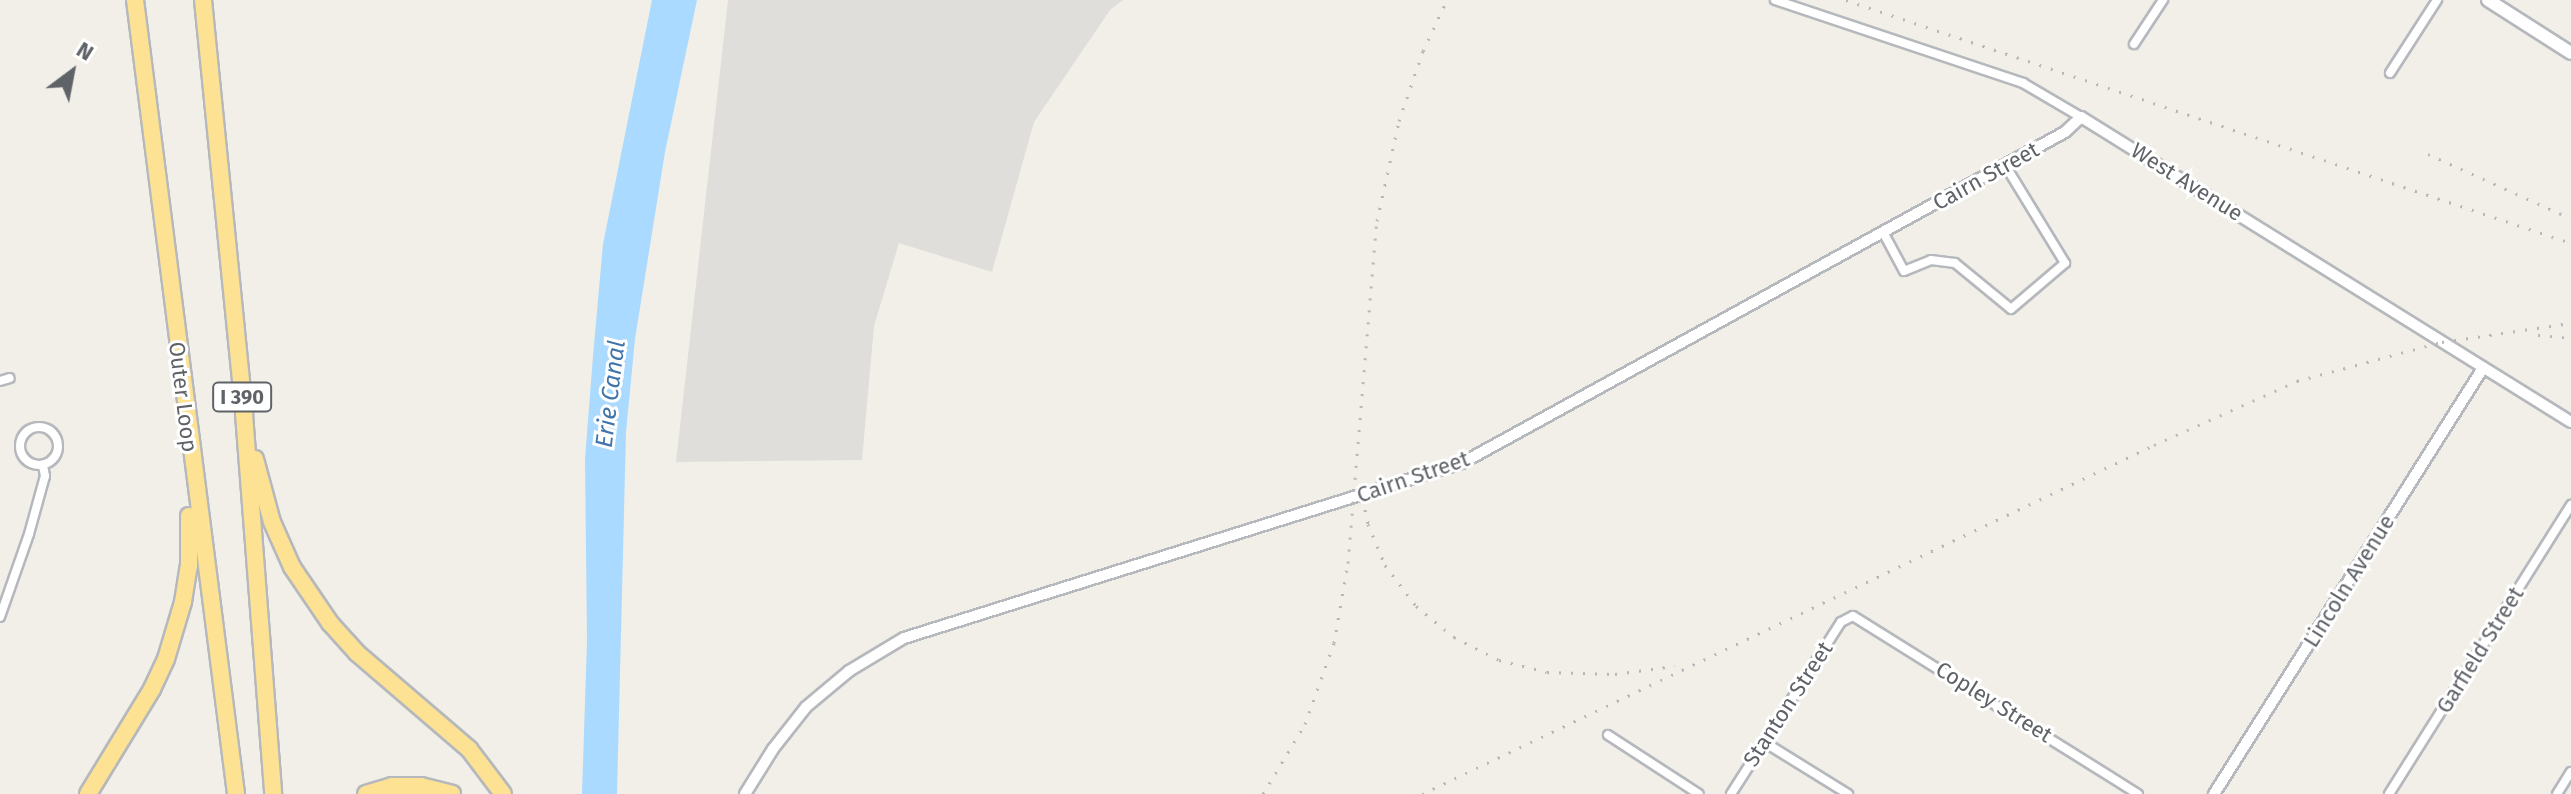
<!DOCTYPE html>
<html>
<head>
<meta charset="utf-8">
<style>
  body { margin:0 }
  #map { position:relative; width:2571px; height:794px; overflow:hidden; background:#f1efe8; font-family:"Fira Sans",sans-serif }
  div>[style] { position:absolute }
  .industrial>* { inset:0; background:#e0deda }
  .water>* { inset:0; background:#aadaff }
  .roads { filter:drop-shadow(2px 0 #b5b8bc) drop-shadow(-2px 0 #b5b8bc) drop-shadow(0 2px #b5b8bc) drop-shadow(0 -2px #b5b8bc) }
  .minor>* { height:8px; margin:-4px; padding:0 4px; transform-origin:4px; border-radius:4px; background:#fff }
  .minor>.ring { margin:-4px; padding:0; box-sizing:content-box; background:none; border:8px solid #fff; border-radius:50% }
  .tertiary>* { height:10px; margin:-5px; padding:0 5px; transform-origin:5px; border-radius:5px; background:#fff }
  .secondary>* { height:12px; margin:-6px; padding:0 6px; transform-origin:6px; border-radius:6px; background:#fff }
  .motorway>* { height:16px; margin:-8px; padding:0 8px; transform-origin:8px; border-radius:8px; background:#fde293 }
  .rail>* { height:3px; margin-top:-1.5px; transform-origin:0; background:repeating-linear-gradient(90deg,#b6b7b8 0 2px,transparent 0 12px) }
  span { translate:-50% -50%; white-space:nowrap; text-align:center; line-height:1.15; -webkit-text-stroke:6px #fff; paint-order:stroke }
  .shield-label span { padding:2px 6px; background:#fff; border:2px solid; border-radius:6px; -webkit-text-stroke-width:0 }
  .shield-label { font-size:20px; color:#5f6368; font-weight:700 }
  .street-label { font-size:22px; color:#5f6368 }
  .water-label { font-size:24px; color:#4174aa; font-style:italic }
  .north { position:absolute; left:32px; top:32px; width:80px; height:80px; -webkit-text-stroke:6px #fff; paint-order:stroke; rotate:32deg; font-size:22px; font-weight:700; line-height:32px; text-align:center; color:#5f6368 }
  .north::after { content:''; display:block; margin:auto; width:28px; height:36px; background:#5f6368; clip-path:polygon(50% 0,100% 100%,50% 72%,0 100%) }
</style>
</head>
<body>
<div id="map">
  <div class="industrial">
    <i style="clip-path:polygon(728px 0,1123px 0,1110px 10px,1034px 122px,992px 272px,899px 243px,874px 326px,862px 460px,676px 462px)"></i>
  </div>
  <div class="water">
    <i style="clip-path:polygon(652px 0,697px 0,665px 152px,635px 339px,626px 432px,617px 794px,582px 794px,587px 641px,585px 459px,593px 356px,603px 244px)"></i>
  </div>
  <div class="roads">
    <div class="minor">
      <i style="left:1775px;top:0;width:262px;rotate:18.5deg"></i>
      <i style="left:2023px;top:83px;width:67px;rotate:30.4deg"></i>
      <i style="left:2134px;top:44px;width:53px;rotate:-56.6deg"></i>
      <i style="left:2390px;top:73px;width:87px;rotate:-57.2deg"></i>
      <i style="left:1883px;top:232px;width:44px;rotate:61.7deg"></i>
      <i style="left:1904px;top:271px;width:29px;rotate:-22deg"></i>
      <i style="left:1931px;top:260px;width:24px;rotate:7deg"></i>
      <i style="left:1955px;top:263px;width:72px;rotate:39.4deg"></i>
      <i style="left:2011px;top:309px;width:71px;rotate:-40.4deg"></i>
      <i style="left:2065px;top:263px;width:115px;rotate:-121.5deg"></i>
      <i style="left:0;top:381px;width:10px;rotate:-17deg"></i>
      <i class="ring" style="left:20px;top:427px;width:30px;height:30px"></i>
      <i style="left:0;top:617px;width:88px;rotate:-70.7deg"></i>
      <i style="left:29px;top:534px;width:60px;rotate:-74.6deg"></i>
      <i style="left:45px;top:476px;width:10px;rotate:-101deg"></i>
      <i style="left:1608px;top:735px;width:108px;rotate:33deg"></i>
      <i style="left:1764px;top:742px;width:99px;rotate:31.8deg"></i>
      <i style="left:1731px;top:794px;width:204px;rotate:-57.4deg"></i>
      <i style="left:1841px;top:622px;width:13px;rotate:-27deg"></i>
      <i style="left:1853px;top:616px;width:336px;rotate:32deg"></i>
      <i style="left:2389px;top:794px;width:342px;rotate:-57.8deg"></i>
      <i style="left:2557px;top:794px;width:26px;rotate:-58deg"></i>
    </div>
    <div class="tertiary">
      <i style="left:745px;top:794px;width:53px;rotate:-58.1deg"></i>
      <i style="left:773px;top:749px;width:53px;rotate:-51.8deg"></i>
      <i style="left:806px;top:707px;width:56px;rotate:-39.9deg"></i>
      <i style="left:849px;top:671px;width:64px;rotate:-31deg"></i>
      <i style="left:904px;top:638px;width:585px;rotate:-17.41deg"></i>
      <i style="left:1462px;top:463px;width:688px;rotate:-28.76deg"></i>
      <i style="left:2065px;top:132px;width:22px;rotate:-43deg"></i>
      <i style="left:2081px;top:117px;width:577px;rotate:31.9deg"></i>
      <i style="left:2214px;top:794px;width:504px;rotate:-57.73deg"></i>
    </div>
    <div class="secondary">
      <i style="left:2488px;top:0;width:98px;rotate:32.6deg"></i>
    </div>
    <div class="motorway">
      <i style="left:135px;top:0;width:800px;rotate:82.75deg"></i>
      <i style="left:203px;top:0;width:416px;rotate:84.3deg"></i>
      <i style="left:244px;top:414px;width:381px;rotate:85.6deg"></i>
      <i style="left:255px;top:459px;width:65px;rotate:74.9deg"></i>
      <i style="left:272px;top:522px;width:49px;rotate:66deg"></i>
      <i style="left:292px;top:567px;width:68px;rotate:55.8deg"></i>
      <i style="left:330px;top:623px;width:40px;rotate:48deg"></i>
      <i style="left:357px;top:653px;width:148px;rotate:40.6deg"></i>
      <i style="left:469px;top:749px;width:56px;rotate:52.9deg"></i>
      <i style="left:88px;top:794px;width:123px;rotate:-58.6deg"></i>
      <i style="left:152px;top:689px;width:33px;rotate:-65deg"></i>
      <i style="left:166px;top:659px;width:59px;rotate:-73.4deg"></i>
      <i style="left:183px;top:602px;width:36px;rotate:-81deg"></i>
      <i style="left:189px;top:566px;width:50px;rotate:-90deg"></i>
      <i style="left:366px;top:794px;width:27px;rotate:-17deg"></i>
      <i style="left:392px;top:786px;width:29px"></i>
      <i style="left:421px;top:786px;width:32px;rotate:14deg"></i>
    </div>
  </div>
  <div class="rail">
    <i style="left:1846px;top:0;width:765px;rotate:18.53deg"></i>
    <i style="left:2428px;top:154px;width:156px;rotate:24.3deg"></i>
    <i style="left:2538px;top:335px;width:33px;rotate:5deg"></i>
    <i style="left:1360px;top:486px;width:39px;rotate:78deg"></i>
    <i style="left:1368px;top:524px;width:44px;rotate:67.5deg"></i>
    <i style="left:1385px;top:565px;width:51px;rotate:52.9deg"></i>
    <i style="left:1416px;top:606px;width:49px;rotate:39.2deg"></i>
    <i style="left:1454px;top:637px;width:51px;rotate:27.1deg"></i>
    <i style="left:1499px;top:660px;width:49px;rotate:14deg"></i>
    <i style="left:1547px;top:672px;width:68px;rotate:1.7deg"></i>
    <i style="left:1615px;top:674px;width:60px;rotate:-7.7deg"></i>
    <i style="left:1263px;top:794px;width:82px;rotate:-59deg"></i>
    <i style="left:1305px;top:724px;width:86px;rotate:-70.3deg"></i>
    <i style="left:1334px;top:643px;width:81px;rotate:-80.1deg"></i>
    <i style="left:1348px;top:563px;width:343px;rotate:-85.2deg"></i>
    <i style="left:1377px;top:221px;width:102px;rotate:-77.6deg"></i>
    <i style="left:1399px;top:121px;width:74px;rotate:-71.1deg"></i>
    <i style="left:1423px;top:51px;width:56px;rotate:-64.8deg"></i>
    <i style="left:1422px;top:794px;width:811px;rotate:-25.49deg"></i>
    <i style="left:2154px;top:445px;width:157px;rotate:-24.1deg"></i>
    <i style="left:2297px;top:381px;width:150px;rotate:-15.1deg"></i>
    <i style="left:2442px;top:342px;width:130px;rotate:-8.4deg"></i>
  </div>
  <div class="shield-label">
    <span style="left:242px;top:397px">I 390</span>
  </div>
  <div class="street-label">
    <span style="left:1986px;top:176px;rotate:-29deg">Cairn Street</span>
    <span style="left:2187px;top:182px;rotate:32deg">West Avenue</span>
    <span style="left:183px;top:397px;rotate:83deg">Outer Loop</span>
    <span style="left:1413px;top:477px;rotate:-19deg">Cairn Street</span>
    <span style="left:2349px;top:581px;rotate:-58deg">Lincoln Avenue</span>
    <span style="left:2480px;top:650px;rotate:-58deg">Garfield Street</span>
    <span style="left:1994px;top:702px;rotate:32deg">Copley Street</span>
    <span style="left:1788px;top:704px;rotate:-57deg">Stanton Street</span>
  </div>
  <div class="water-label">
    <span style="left:611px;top:394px;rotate:-83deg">Erie Canal</span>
  </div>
  <div class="north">N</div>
</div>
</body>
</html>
